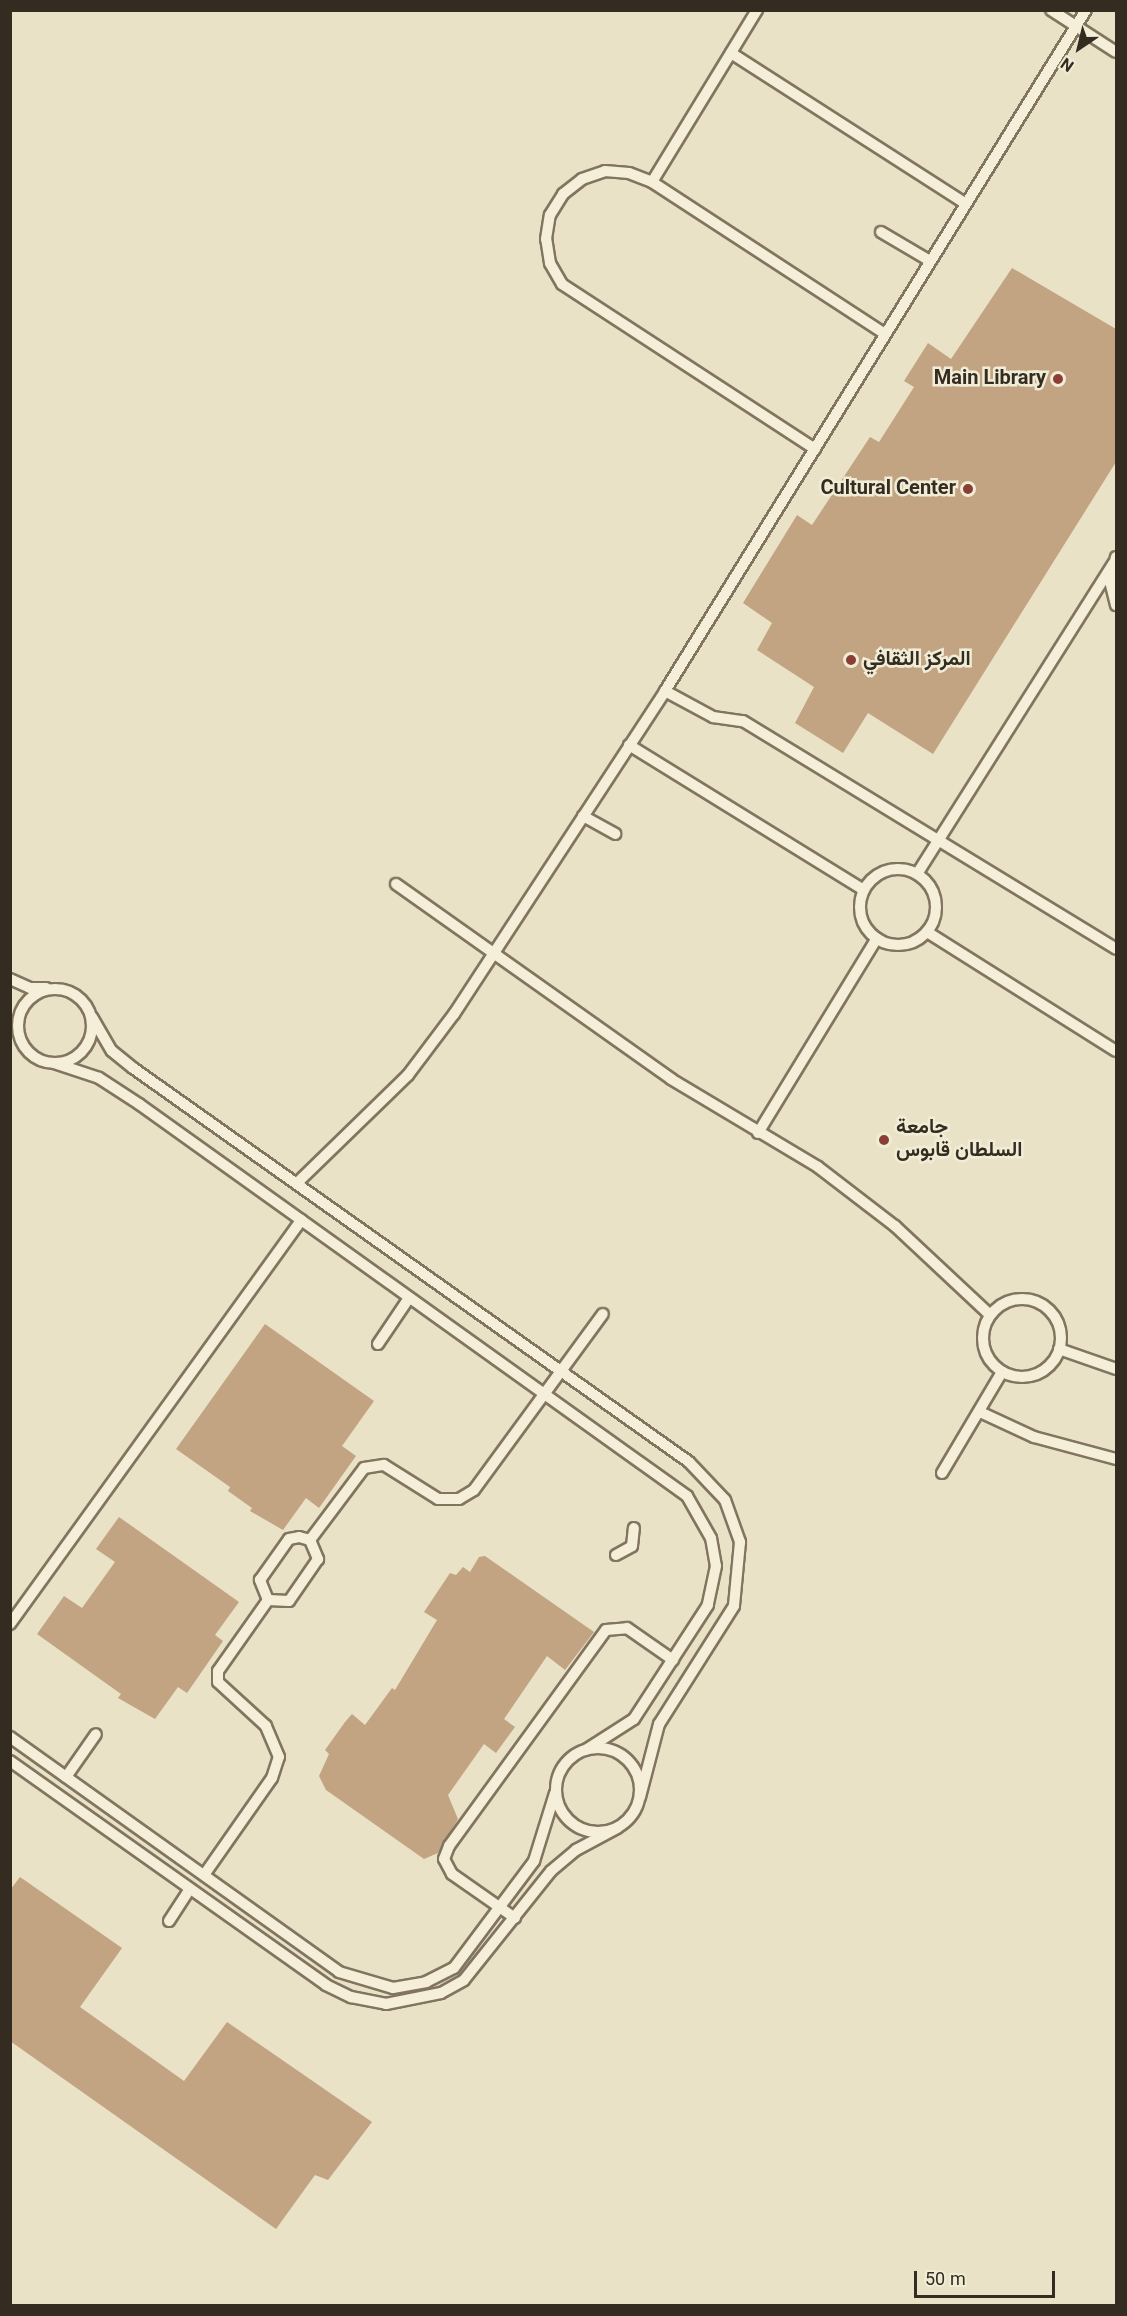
<!DOCTYPE html>
<html>
<head>
<meta charset="utf-8">
<style>
  body { margin:0 }
  #map { position:relative; width:1127px; height:2316px; overflow:hidden; background:#e9e2c7; font-family:Georgia,Vazirmatn,serif }
  div>[style] { position:absolute }
  .building>* { inset:0; background:#c2a382 }
  .roads { filter:drop-shadow(2px 0 #82755f) drop-shadow(-2px 0 #82755f) drop-shadow(0 2px #82755f) drop-shadow(0 -2px #82755f) }
  .service>* { height:10px; margin:-5px; padding:0 5px; transform-origin:5px; border-radius:5px; background:#f5efd9 }
  .service>.ring { margin:-5px; padding:0; box-sizing:content-box; background:none; border:10px solid #f5efd9; border-radius:50% }
  .dots>* { width:16px; height:16px; translate:-50% -50%; box-sizing:border-box; border:3px solid #f1ecd6; border-radius:50% }
  span { translate:-50% -50%; white-space:nowrap; text-align:center; line-height:1.15; -webkit-text-stroke:5px #f1ecd6; paint-order:stroke }
  .poi-label { font-size:20px; color:#342c20; font-weight:700 }
  .right { translate:-100% -50%; text-align:right }
  .left { translate:0 -50%; text-align:left }
  .frame { position:absolute; inset:0; border:12px solid #342c20; pointer-events:none }
  .north { position:absolute; left:1049px; top:18px; width:60px; height:60px; -webkit-text-stroke:4px #f1ecd6; paint-order:stroke; rotate:215deg; font-size:16px; font-weight:700; line-height:24px; text-align:center; color:#342c20 }
  .north::after { content:''; display:block; margin:auto; width:21px; height:27px; background:#342c20; clip-path:polygon(50% 0,100% 100%,50% 72%,0 100%) }
  .scale { position:absolute; left:914px; top:2271px; width:141px; height:27px; box-sizing:border-box; border:3px solid #342c20; border-top:0; padding-left:8px; font-size:18px; line-height:21px; white-space:nowrap; color:#342c20; -webkit-text-stroke:4px #f1ecd6; paint-order:stroke }
</style>
</head>
<body>
<div id="map">
  <div class="building">
    <i style="clip-path:polygon(1012px 268px,1116px 329px,1116px 462px,933px 754px,868px 713px,843px 753px,795px 723px,814px 687px,757px 650px,772px 623px,743px 603px,797px 515px,812px 525px,870px 437px,879px 442px,914px 387px,904px 381px,928px 343px,951px 359px)"></i>
    <i style="clip-path:polygon(265px 1324px,374px 1401px,342px 1446px,356px 1456px,319px 1508px,306px 1498px,283px 1530px,250px 1511px,252px 1508px,228px 1491px,230px 1487px,176px 1449px)"></i>
    <i style="clip-path:polygon(119px 1517px,239px 1602px,215px 1635px,223px 1641px,187px 1693px,178px 1687px,155px 1719px,118px 1698px,121px 1694px,37px 1634px,64px 1596px,82px 1608px,115px 1562px,96px 1549px)"></i>
    <i style="clip-path:polygon(485px 1556px,594px 1632px,565px 1670px,547px 1656px,504px 1719px,515px 1727px,496px 1753px,484px 1744px,448px 1795px,458px 1819px,438px 1853px,424px 1859px,326px 1790px,319px 1776px,329px 1754px,325px 1750px,345px 1722px,352px 1714px,365px 1725px,392px 1688px,395px 1690px,437px 1620px,424px 1612px,450px 1573px,456px 1575px,463px 1567px,470px 1572px,479px 1557px)"></i>
    <i style="clip-path:polygon(20px 1877px,122px 1948px,80px 2007px,184px 2081px,227px 2022px,372px 2122px,328px 2180px,315px 2175px,276px 2229px,10px 2041px,10px 1890px)"></i>
  </div>
  <div class="roads">
    <div class="service">
      <i style="left:1051px;top:10px;width:77px;rotate:32.9deg"></i>
      <i style="left:731px;top:53px;width:279px;rotate:32.7deg"></i>
      <i style="left:652px;top:182px;width:202px;rotate:-58.6deg"></i>
      <i style="left:881px;top:232px;width:57px;rotate:30.6deg"></i>
      <i style="left:815px;top:449px;width:302px;rotate:-146.9deg"></i>
      <i style="left:562px;top:284px;width:24px;rotate:-120deg"></i>
      <i style="left:550px;top:263px;width:24px;rotate:-99deg"></i>
      <i style="left:546px;top:239px;width:24px;rotate:-81deg"></i>
      <i style="left:550px;top:215px;width:25px;rotate:-58deg"></i>
      <i style="left:563px;top:194px;width:24px;rotate:-38deg"></i>
      <i style="left:582px;top:179px;width:24px;rotate:-19deg"></i>
      <i style="left:605px;top:171px;width:24px;rotate:5deg"></i>
      <i style="left:629px;top:173px;width:25px;rotate:21deg"></i>
      <i style="left:652px;top:182px;width:278px;rotate:33.1deg"></i>
      <i style="left:1116px;top:557px;width:25px;rotate:104deg"></i>
      <i style="left:1110px;top:581px;width:25px;rotate:76deg"></i>
      <i style="left:665px;top:691px;width:55px;rotate:28.4deg"></i>
      <i style="left:713px;top:717px;width:30px;rotate:8deg"></i>
      <i style="left:743px;top:721px;width:437px;rotate:31.4deg"></i>
      <i style="left:629px;top:745px;width:276px;rotate:31.7deg"></i>
      <i style="left:583px;top:816px;width:37px;rotate:29deg"></i>
      <i class="ring" style="left:860px;top:869px;width:66px;height:66px"></i>
      <i style="left:917px;top:874px;width:367px;rotate:-57.7deg"></i>
      <i style="left:396px;top:884px;width:337px;rotate:35.3deg"></i>
      <i style="left:671px;top:1079px;width:171px;rotate:30.9deg"></i>
      <i style="left:818px;top:1167px;width:97px;rotate:37.5deg"></i>
      <i style="left:895px;top:1226px;width:130px;rotate:43.1deg"></i>
      <i style="left:927px;top:932px;width:223px;rotate:32.2deg"></i>
      <i style="left:10px;top:979px;width:22px;rotate:24deg"></i>
      <i style="left:30px;top:988px;width:16px"></i>
      <i class="ring" style="left:18px;top:989px;width:64px;height:64px"></i>
      <i style="left:92px;top:1017px;width:39px;rotate:60deg"></i>
      <i style="left:112px;top:1051px;width:27px;rotate:39deg"></i>
      <i style="left:133px;top:1068px;width:681px;rotate:35.32deg"></i>
      <i style="left:689px;top:1462px;width:52px;rotate:46.5deg"></i>
      <i style="left:725px;top:1500px;width:45px;rotate:70.3deg"></i>
      <i style="left:740px;top:1542px;width:64px;rotate:95.4deg"></i>
      <i style="left:734px;top:1606px;width:140px;rotate:122.4deg"></i>
      <i style="left:659px;top:1724px;width:75px;rotate:104.6deg"></i>
      <i style="left:54px;top:1063px;width:47px;rotate:18.4deg"></i>
      <i style="left:99px;top:1078px;width:48px;rotate:33deg"></i>
      <i style="left:139px;top:1104px;width:674px;rotate:35.58deg"></i>
      <i style="left:687px;top:1496px;width:48px;rotate:60.3deg"></i>
      <i style="left:711px;top:1538px;width:28px;rotate:80deg"></i>
      <i style="left:716px;top:1566px;width:40px;rotate:102deg"></i>
      <i style="left:708px;top:1605px;width:136px;rotate:123deg"></i>
      <i style="left:634px;top:1719px;width:56px;rotate:147.4deg"></i>
      <i style="left:758px;top:1133px;width:228px;rotate:-58.6deg"></i>
      <i style="left:297px;top:1183px;width:155px;rotate:-44.2deg"></i>
      <i style="left:408px;top:1075px;width:76px;rotate:-53deg"></i>
      <i style="left:454px;top:1014px;width:386px;rotate:-56.8deg"></i>
      <i style="left:665px;top:691px;width:801px;rotate:-58.28deg"></i>
      <i class="ring" style="left:983px;top:1299px;width:68px;height:68px"></i>
      <i style="left:378px;top:1344px;width:55px;rotate:-56deg"></i>
      <i style="left:1059px;top:1349px;width:60px;rotate:19.3deg"></i>
      <i style="left:980px;top:1412px;width:60px;rotate:24.8deg"></i>
      <i style="left:1034px;top:1437px;width:85px;rotate:15deg"></i>
      <i style="left:942px;top:1473px;width:117px;rotate:-59.3deg"></i>
      <i style="left:299px;top:1537px;width:11px;rotate:15deg"></i>
      <i style="left:310px;top:1540px;width:21px;rotate:67deg"></i>
      <i style="left:318px;top:1559px;width:51px;rotate:124.6deg"></i>
      <i style="left:289px;top:1601px;width:21px;rotate:-177deg"></i>
      <i style="left:268px;top:1600px;width:22px;rotate:-112deg"></i>
      <i style="left:260px;top:1580px;width:50px;rotate:-54.7deg"></i>
      <i style="left:289px;top:1539px;width:10px;rotate:-11deg"></i>
      <i style="left:310px;top:1540px;width:90px;rotate:-53.1deg"></i>
      <i style="left:364px;top:1468px;width:20px;rotate:-9deg"></i>
      <i style="left:384px;top:1465px;width:64px;rotate:32.2deg"></i>
      <i style="left:438px;top:1499px;width:21px"></i>
      <i style="left:459px;top:1499px;width:17px;rotate:-31deg"></i>
      <i style="left:474px;top:1490px;width:218px;rotate:-53.8deg"></i>
      <i style="left:616px;top:1555px;width:18px;rotate:-29deg"></i>
      <i style="left:632px;top:1546px;width:18px;rotate:-84deg"></i>
      <i style="left:10px;top:1624px;width:498px;rotate:-54.2deg"></i>
      <i style="left:10px;top:1737px;width:404px;rotate:35.5deg"></i>
      <i style="left:339px;top:1972px;width:56px;rotate:16.5deg"></i>
      <i style="left:393px;top:1988px;width:34px;rotate:-10deg"></i>
      <i style="left:426px;top:1982px;width:31px;rotate:-27deg"></i>
      <i style="left:454px;top:1968px;width:134px;rotate:-53.2deg"></i>
      <i style="left:534px;top:1861px;width:71px;rotate:-72.8deg"></i>
      <i class="ring" style="left:556px;top:1748px;width:74px;height:74px"></i>
      <i style="left:10px;top:1761px;width:387px;rotate:35.3deg"></i>
      <i style="left:326px;top:1985px;width:28px;rotate:26deg"></i>
      <i style="left:351px;top:1997px;width:36px;rotate:11deg"></i>
      <i style="left:386px;top:2004px;width:56px;rotate:-11.3deg"></i>
      <i style="left:441px;top:1993px;width:26px;rotate:-29deg"></i>
      <i style="left:464px;top:1980px;width:139px;rotate:-51.4deg"></i>
      <i style="left:551px;top:1871px;width:33px;rotate:-40deg"></i>
      <i style="left:576px;top:1850px;width:47px;rotate:-28.2deg"></i>
      <i style="left:66px;top:1777px;width:52px;rotate:-55.1deg"></i>
      <i style="left:204px;top:1875px;width:118px;rotate:-55deg"></i>
      <i style="left:272px;top:1778px;width:22px;rotate:-72deg"></i>
      <i style="left:279px;top:1757px;width:34px;rotate:-113deg"></i>
      <i style="left:266px;top:1726px;width:65px;rotate:-137.5deg"></i>
      <i style="left:218px;top:1682px;width:11px;rotate:-90deg"></i>
      <i style="left:218px;top:1671px;width:87px;rotate:-54.8deg"></i>
      <i style="left:515px;top:1918px;width:77px;rotate:-145.1deg"></i>
      <i style="left:452px;top:1874px;width:17px;rotate:-118deg"></i>
      <i style="left:444px;top:1859px;width:14px;rotate:-69deg"></i>
      <i style="left:449px;top:1846px;width:267px;rotate:-54deg"></i>
      <i style="left:606px;top:1630px;width:21px;rotate:-5deg"></i>
      <i style="left:627px;top:1628px;width:56px;rotate:34.8deg"></i>
      <i style="left:169px;top:1921px;width:38px;rotate:-57deg"></i>
    </div>
  </div>
  <div class="dots">
    <i style="left:1058px;top:379px;background:#8a3e36"></i>
    <i style="left:968px;top:489px;background:#8a3e36"></i>
    <i style="left:851px;top:660px;background:#8a3e36"></i>
    <i style="left:884px;top:1140px;background:#8a3e36"></i>
  </div>
  <div class="poi-label">
    <span class="right" style="left:1046px;top:379px">Main Library</span>
    <span class="right" style="left:956px;top:489px">Cultural Center</span>
    <span class="left" style="left:863px;top:660px">المركز الثقافي</span>
    <span class="left" style="left:896px;top:1140px">جامعة<br>السلطان قابوس</span>
  </div>
  <div class="frame"></div>
  <div class="north">N</div>
  <div class="scale">50 m</div>
</div>
</body>
</html>
